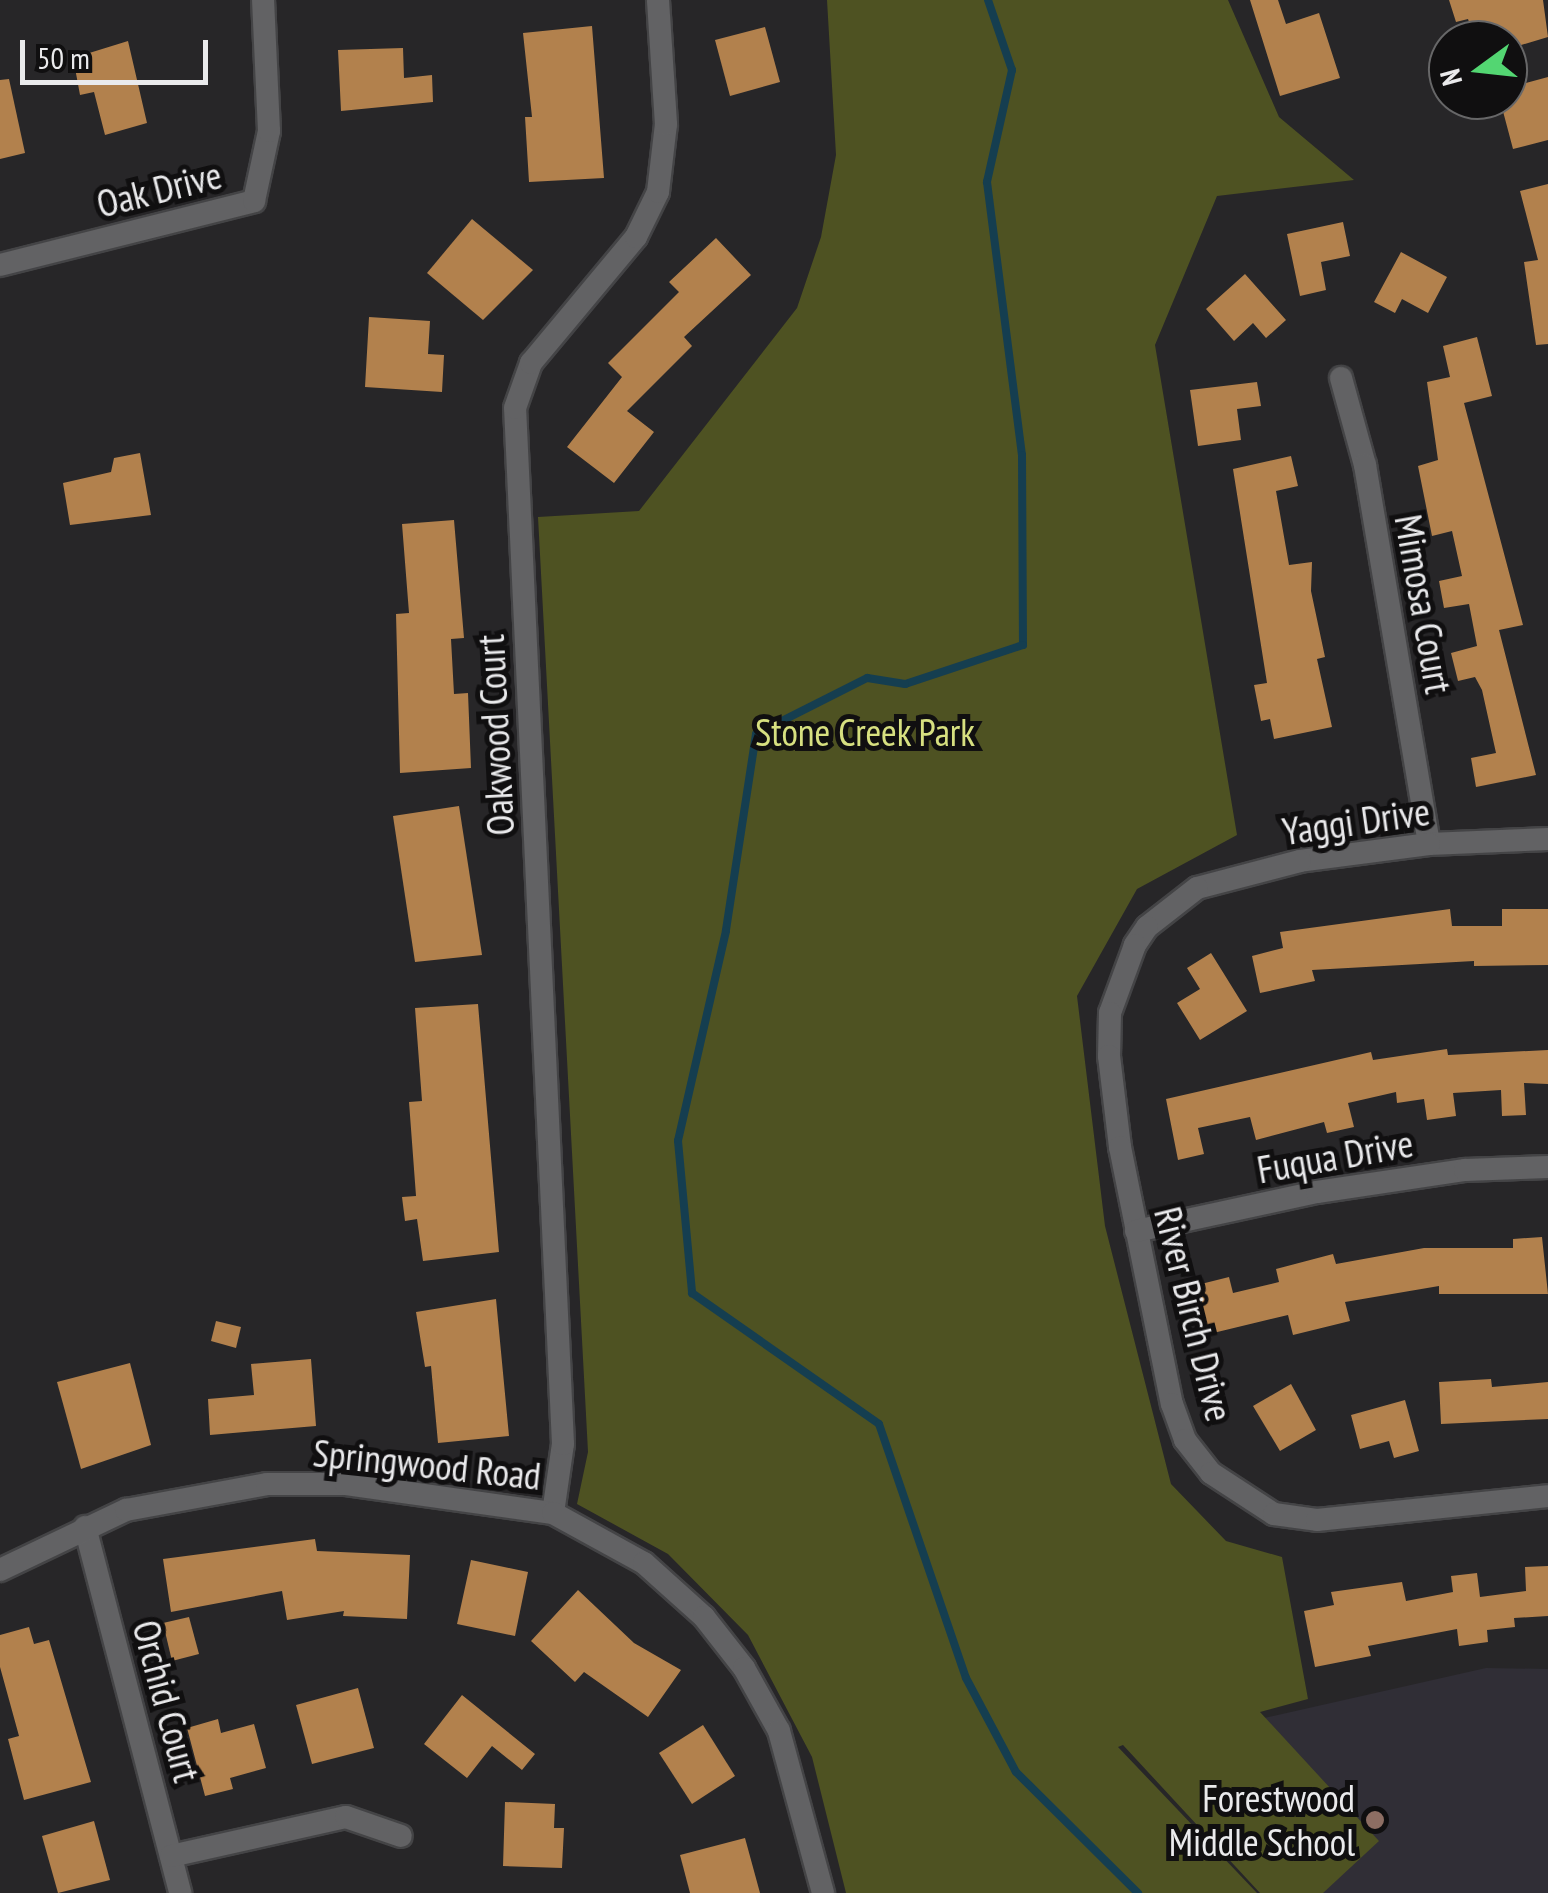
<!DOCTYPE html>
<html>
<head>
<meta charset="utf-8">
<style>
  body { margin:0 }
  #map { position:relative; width:1548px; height:1893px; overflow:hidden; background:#272628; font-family:"PT Sans Narrow",sans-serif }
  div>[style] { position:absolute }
  .built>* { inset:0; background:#302e36 }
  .green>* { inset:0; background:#4e5222 }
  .stream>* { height:8px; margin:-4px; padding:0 4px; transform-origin:4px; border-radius:4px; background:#153e50 }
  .building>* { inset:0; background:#b2814d }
  .roads { filter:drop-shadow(2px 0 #444446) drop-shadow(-2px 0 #444446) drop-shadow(0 2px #444446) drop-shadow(0 -2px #444446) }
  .street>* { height:22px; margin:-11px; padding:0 11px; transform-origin:11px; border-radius:11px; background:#626264 }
  .dots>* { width:28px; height:28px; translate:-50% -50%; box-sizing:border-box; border:5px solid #100f10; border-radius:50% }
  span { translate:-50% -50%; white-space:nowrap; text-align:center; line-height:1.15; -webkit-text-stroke:10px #100f10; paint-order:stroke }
  .street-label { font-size:38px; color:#eaeaec }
  .park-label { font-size:38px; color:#d7e080 }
  .poi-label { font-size:38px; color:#eaeaec }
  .right { translate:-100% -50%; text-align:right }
  .north { position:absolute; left:1428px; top:20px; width:100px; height:100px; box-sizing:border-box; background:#100f10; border:2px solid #676768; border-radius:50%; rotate:255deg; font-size:28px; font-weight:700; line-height:40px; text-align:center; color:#eaeaec }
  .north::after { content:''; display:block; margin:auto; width:35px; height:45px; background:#53d672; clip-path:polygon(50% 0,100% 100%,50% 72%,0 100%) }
  .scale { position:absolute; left:20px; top:40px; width:188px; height:45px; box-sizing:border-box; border:5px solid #eaeaec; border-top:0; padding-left:12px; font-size:30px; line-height:35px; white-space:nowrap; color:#eaeaec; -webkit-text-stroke:8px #100f10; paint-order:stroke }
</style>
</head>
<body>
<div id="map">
  <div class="built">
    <i style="clip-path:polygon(1486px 1668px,1548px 1669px,1548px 1893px,1274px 1893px,1131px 1748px)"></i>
  </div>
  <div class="green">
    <i style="clip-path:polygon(827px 0,1228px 0,1279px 117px,1354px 180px,1217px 196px,1155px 345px,1237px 835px,1137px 889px,1077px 996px,1105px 1226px,1171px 1484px,1226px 1541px,1282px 1557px,1308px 1699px,1260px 1712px,1379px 1841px,1323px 1893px,1260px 1893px,1123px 1745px,1118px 1747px,1257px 1893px,846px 1893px,812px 1757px,748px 1635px,668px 1554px,577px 1504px,588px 1452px,538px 517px,639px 511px,797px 308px,821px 237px,836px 155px)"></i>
  </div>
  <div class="stream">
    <i style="left:988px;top:0;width:74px;rotate:71.1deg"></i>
    <i style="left:1012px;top:70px;width:115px;rotate:102.6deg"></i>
    <i style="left:987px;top:182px;width:275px;rotate:82.7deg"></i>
    <i style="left:1022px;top:455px;width:190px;rotate:89.7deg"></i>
    <i style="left:1023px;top:645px;width:124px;rotate:161.7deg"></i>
    <i style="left:905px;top:684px;width:38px;rotate:-171deg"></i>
    <i style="left:867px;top:678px;width:124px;rotate:153.2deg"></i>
    <i style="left:756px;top:734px;width:199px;rotate:98.7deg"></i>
    <i style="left:726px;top:931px;width:215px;rotate:102.9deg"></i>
    <i style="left:678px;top:1141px;width:153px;rotate:84.7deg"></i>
    <i style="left:692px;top:1293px;width:228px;rotate:35deg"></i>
    <i style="left:879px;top:1424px;width:268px;rotate:71.1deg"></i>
    <i style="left:966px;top:1678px;width:106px;rotate:62deg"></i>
    <i style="left:1016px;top:1772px;width:172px;rotate:44.8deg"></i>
  </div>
  <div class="building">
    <i style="clip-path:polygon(1250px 0,1278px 0,1286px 24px,1319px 13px,1340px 78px,1280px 96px)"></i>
    <i style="clip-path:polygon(1449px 0,1543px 0,1548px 37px,1508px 49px,1508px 40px,1475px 40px,1468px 19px,1456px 22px)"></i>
    <i style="clip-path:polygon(592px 26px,604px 178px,529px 182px,525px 117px,532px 117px,523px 33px)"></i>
    <i style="clip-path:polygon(765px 27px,780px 82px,730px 96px,715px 40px)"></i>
    <i style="clip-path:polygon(128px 41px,147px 123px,105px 135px,94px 92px,80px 95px,75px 68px,87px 64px,86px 54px)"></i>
    <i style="clip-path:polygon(403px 48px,404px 78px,432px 75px,433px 102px,341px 111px,338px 50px)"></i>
    <i style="clip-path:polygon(1548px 77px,1548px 140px,1513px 149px,1500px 100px,1508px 100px,1508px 88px)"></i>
    <i style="clip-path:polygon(9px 79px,25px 153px,0 159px,0 80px)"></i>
    <i style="clip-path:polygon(1548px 184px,1548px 344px,1536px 345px,1524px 262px,1538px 260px,1520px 191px)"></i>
    <i style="clip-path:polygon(472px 219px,533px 270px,483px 320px,427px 273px)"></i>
    <i style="clip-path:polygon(1343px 222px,1350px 256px,1321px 262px,1326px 290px,1300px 296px,1287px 234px)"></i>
    <i style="clip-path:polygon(716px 238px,751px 275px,684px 337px,692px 346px,627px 411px,654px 432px,614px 483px,567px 447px,622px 377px,608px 363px,679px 292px,669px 282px)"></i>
    <i style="clip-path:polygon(1401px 252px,1447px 277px,1428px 313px,1402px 299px,1395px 313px,1374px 302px)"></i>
    <i style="clip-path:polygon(1245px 274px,1286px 320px,1266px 338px,1253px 323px,1234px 341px,1206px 309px)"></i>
    <i style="clip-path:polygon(369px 317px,430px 321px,428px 354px,444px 355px,442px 392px,365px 387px)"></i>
    <i style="clip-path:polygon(1477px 337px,1492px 396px,1464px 403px,1523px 625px,1499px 630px,1536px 775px,1476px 787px,1471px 758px,1496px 753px,1482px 690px,1475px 677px,1458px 681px,1451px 653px,1477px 646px,1469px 604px,1444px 608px,1439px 581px,1462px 576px,1452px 531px,1432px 536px,1418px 466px,1438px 460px,1427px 382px,1450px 377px,1443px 346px)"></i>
    <i style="clip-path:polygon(1257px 382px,1261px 406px,1237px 409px,1241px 440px,1198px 446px,1190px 390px)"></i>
    <i style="clip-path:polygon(140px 453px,151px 515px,70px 525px,63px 483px,111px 472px,114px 458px)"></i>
    <i style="clip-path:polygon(1291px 456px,1298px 486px,1276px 491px,1289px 565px,1312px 562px,1311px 591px,1325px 657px,1317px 659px,1332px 727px,1274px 739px,1270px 719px,1261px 721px,1254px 685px,1267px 683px,1233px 469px)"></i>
    <i style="clip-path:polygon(454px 520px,464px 638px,451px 639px,454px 694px,468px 693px,471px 768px,400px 773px,396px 614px,409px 613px,402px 524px)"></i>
    <i style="clip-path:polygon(459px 806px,482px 955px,415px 962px,393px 816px)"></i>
    <i style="clip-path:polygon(1450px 909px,1452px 926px,1502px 926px,1502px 909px,1548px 909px,1548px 965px,1474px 966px,1474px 961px,1312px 970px,1315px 981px,1260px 993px,1252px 956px,1283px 948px,1280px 932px)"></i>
    <i style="clip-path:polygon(1211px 953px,1247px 1011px,1200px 1040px,1177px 1003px,1200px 989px,1187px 968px)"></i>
    <i style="clip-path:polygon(478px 1004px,499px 1252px,423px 1261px,417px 1219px,405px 1221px,402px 1197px,416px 1196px,409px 1102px,422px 1101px,415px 1008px)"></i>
    <i style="clip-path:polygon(1447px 1049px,1448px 1055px,1548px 1050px,1548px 1084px,1524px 1083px,1526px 1115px,1502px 1116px,1501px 1090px,1453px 1093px,1456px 1116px,1427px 1120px,1424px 1099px,1397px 1103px,1396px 1092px,1348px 1103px,1354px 1127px,1327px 1133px,1324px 1122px,1256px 1140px,1250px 1117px,1198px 1128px,1204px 1154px,1178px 1160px,1166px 1099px,1371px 1052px,1373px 1060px)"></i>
    <i style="clip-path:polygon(1542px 1237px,1548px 1294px,1439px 1294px,1439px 1286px,1345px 1302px,1350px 1321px,1293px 1335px,1288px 1315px,1209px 1334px,1197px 1285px,1229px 1277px,1233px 1293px,1279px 1282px,1276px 1269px,1333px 1254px,1336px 1264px,1424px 1248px,1513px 1248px,1513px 1239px)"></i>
    <i style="clip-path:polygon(496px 1299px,509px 1436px,438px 1443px,431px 1366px,425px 1367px,416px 1312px)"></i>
    <i style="clip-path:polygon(216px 1321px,241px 1327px,236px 1348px,211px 1341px)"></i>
    <i style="clip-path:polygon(311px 1359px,316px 1426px,210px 1435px,208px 1399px,254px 1395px,251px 1364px)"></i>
    <i style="clip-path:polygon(130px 1363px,151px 1445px,81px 1469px,57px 1382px)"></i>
    <i style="clip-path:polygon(1491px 1379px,1492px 1387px,1548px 1382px,1548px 1419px,1441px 1424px,1439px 1382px)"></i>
    <i style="clip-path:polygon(1291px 1384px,1316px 1430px,1280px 1451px,1253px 1406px)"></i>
    <i style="clip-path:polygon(1405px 1400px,1419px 1451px,1394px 1458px,1389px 1441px,1360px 1449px,1351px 1415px)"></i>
    <i style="clip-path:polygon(315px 1539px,317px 1551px,410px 1555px,407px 1619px,343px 1616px,344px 1611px,287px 1620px,282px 1591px,171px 1612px,163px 1559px)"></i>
    <i style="clip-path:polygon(471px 1560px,528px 1572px,515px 1636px,457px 1624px)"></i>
    <i style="clip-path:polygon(1548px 1566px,1548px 1616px,1514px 1618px,1515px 1627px,1487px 1630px,1488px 1642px,1459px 1646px,1457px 1629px,1368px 1646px,1371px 1656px,1315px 1667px,1304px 1611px,1334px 1605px,1331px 1592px,1402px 1582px,1406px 1601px,1453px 1592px,1451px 1576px,1477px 1573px,1480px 1597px,1526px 1591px,1525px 1567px)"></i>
    <i style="clip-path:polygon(578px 1590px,634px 1643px,681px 1670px,648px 1717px,584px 1672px,575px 1682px,531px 1641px)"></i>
    <i style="clip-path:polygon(189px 1617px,199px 1654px,172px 1661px,163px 1623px)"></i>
    <i style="clip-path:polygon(29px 1627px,34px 1644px,49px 1640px,91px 1782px,24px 1800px,8px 1739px,19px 1736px,0 1667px,0 1635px)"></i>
    <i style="clip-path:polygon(358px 1688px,374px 1748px,312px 1764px,296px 1705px)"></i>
    <i style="clip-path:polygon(462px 1695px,535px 1754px,522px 1770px,492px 1746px,467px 1778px,424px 1744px)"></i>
    <i style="clip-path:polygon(218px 1719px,221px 1733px,254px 1724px,266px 1768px,230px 1778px,233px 1789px,205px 1796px,187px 1728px)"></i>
    <i style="clip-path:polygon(703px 1725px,735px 1776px,692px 1804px,659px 1753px)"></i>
    <i style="clip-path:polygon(505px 1802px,555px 1804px,554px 1828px,564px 1828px,562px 1868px,503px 1866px)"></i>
    <i style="clip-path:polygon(94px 1821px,110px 1880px,58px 1893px,42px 1836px)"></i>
    <i style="clip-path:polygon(745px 1838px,760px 1893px,690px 1893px,680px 1855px)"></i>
  </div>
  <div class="roads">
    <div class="street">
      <i style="left:0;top:265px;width:262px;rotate:-14.1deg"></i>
      <i style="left:254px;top:201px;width:72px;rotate:-77.9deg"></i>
      <i style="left:269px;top:131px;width:131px;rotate:-92.6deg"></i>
      <i style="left:1341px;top:378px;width:90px;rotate:74.6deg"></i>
      <i style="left:1365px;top:465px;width:384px;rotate:80.4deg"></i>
      <i style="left:1548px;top:839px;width:119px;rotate:177.6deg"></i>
      <i style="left:1429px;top:844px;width:130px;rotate:172.5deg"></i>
      <i style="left:1300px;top:861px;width:106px;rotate:165.3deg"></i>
      <i style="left:1197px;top:888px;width:63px;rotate:142deg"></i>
      <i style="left:1147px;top:927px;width:22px;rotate:124deg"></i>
      <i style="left:1135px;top:945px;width:72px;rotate:110.2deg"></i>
      <i style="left:1110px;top:1013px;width:43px;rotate:91.3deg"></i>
      <i style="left:1109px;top:1056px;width:92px;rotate:83.1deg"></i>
      <i style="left:1120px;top:1147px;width:262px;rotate:78.6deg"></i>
      <i style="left:1172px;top:1404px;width:38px;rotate:70deg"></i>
      <i style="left:1185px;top:1440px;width:42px;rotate:51.8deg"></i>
      <i style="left:1211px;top:1473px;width:75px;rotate:33.1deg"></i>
      <i style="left:1274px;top:1514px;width:43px;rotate:7.9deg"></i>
      <i style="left:1317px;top:1520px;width:232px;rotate:-5.9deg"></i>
      <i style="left:1136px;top:1231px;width:185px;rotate:-12.2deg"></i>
      <i style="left:1317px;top:1192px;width:150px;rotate:-8.5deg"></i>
      <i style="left:1465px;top:1170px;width:83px;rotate:-2.1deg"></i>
      <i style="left:553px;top:1513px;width:70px;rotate:-81.8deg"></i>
      <i style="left:563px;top:1444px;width:1037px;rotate:-92.65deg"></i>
      <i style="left:515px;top:408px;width:48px;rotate:-70.4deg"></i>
      <i style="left:531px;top:363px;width:164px;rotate:-50.2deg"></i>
      <i style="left:636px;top:237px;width:50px;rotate:-63.9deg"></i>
      <i style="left:658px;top:192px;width:68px;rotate:-83.3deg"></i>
      <i style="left:666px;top:124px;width:124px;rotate:-93.7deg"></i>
      <i style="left:85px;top:1527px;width:378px;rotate:75.4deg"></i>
      <i style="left:0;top:1570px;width:140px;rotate:-25.5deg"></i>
      <i style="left:126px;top:1510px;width:143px;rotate:-10.4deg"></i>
      <i style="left:267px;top:1484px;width:79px"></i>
      <i style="left:346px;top:1484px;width:209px;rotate:8deg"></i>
      <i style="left:553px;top:1513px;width:104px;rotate:28.8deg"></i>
      <i style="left:644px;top:1563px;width:81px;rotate:42deg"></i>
      <i style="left:704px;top:1617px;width:65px;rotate:51.9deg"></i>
      <i style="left:744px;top:1668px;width:72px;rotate:60.9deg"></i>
      <i style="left:779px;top:1731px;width:168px;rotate:74.8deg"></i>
      <i style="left:171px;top:1856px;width:179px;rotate:-12.6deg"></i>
      <i style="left:346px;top:1817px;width:58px;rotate:19.1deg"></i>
    </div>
  </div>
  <div class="dots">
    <i style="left:1375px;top:1820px;background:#8d6e63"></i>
  </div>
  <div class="street-label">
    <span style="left:159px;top:189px;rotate:-14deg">Oak Drive</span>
    <span style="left:1424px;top:604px;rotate:80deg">Mimosa Court</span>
    <span style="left:495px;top:735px;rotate:-93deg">Oakwood Court</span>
    <span style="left:1356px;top:821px;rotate:-8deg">Yaggi Drive</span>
    <span style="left:1335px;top:1156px;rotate:-10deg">Fuqua Drive</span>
    <span style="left:1194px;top:1314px;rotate:76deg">River Birch Drive</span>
    <span style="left:427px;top:1464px;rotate:6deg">Springwood Road</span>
    <span style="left:167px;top:1701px;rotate:75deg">Orchid Court</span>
  </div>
  <div class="park-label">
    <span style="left:865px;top:732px">Stone Creek Park</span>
  </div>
  <div class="poi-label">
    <span class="right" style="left:1355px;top:1820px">Forestwood<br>Middle School</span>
  </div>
  <div class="north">N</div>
  <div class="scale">50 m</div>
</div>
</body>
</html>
